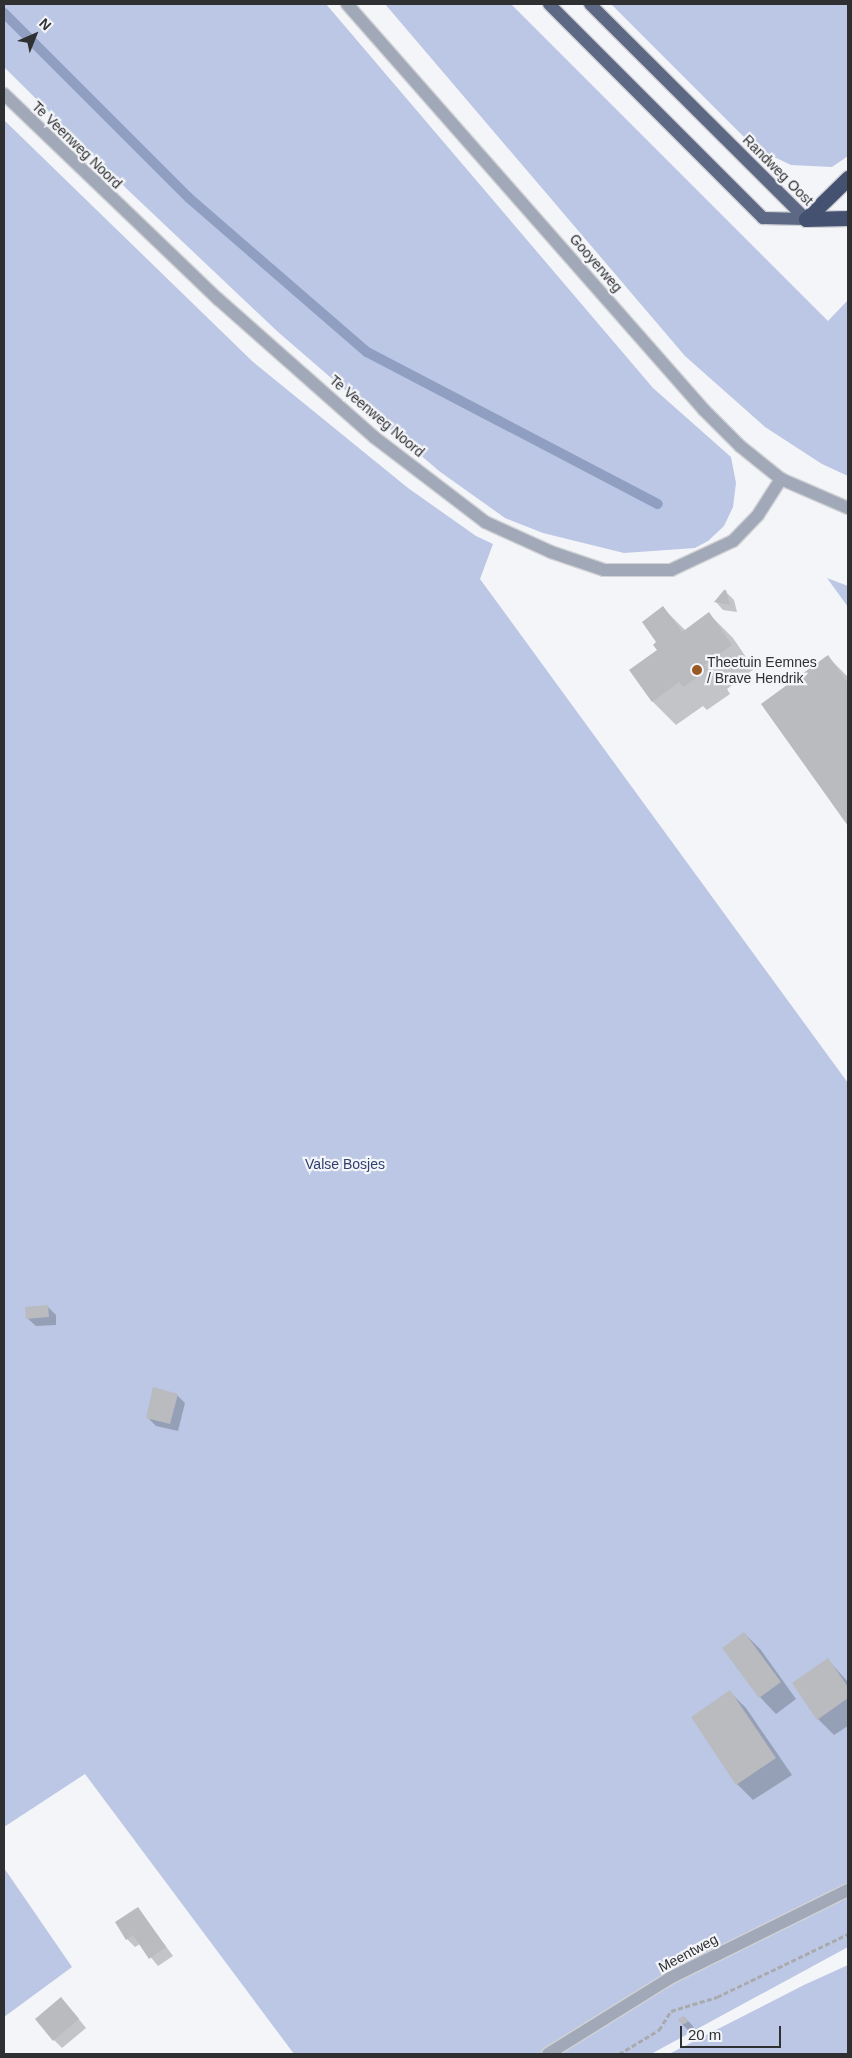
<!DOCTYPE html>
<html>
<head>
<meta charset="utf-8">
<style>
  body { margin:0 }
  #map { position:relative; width:852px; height:2058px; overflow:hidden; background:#f4f5f9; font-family:Helvetica,sans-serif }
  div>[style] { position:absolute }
  .green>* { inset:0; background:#bbc7e4 }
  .shadow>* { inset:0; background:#0003 }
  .stream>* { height:10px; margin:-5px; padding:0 5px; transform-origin:5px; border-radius:5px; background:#8f9ec1 }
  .building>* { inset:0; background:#b9bbbf }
  .path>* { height:3px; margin-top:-1.5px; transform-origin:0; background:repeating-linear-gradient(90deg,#a9aaad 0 5px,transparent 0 7.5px) }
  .roads { filter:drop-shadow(1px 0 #d1d2d5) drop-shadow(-1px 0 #d1d2d5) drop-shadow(0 1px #d1d2d5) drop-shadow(0 -1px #d1d2d5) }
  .minor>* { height:12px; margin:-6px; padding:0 6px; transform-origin:6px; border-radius:6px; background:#a1a8b8 }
  .major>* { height:12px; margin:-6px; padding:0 6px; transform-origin:6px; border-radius:6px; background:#5d6884 }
  .highway>* { height:15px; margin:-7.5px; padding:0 7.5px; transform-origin:7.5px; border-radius:7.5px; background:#455171 }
  .dots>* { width:14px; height:14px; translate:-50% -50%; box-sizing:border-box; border:2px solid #f4f5f9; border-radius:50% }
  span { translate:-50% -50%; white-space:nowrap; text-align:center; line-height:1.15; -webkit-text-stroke:4.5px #f4f5f9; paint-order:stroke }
  .street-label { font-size:14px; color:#2f3031 }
  .poi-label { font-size:14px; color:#2f3031 }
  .left { translate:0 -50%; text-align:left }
  .park-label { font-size:14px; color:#2f4070 }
  .frame { position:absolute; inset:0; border:5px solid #2f3031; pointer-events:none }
  .north { position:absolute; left:10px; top:10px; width:50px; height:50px; -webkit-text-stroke:4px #f4f5f9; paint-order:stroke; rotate:44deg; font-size:14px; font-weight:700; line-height:20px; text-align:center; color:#2f3031 }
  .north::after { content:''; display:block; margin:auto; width:18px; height:22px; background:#2f3031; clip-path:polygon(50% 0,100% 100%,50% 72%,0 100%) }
  .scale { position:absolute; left:680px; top:2026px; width:101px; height:22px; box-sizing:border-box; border:2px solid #2f3031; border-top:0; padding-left:6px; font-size:15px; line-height:18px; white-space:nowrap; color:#2f3031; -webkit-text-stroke:4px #f4f5f9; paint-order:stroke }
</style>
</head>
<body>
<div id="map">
  <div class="green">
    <i style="clip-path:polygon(4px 4px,326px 4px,653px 388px,731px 457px,736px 483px,733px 507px,724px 526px,708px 541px,695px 548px,624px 553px,543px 533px,505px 518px,439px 471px,278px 332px,129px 191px,4px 67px)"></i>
    <i style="clip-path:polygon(385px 4px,511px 4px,828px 321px,848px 300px,848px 476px,822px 464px,765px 427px,685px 356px)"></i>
    <i style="clip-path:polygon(611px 4px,848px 4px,848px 156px,832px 167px,791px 165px,755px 148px)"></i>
    <i style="clip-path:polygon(4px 120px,252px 361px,408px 488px,476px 536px,493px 544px,480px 579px,848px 1083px,848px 1947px,651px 2054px,294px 2054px,85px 1774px,4px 1827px)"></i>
    <i style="clip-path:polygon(827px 578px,848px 586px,848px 607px)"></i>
    <i style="clip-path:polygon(4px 1868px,72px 1967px,4px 2017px)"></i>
    <i style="clip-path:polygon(848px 1965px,848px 2054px,669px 2054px,804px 1985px)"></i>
  </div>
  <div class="shadow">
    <i style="clip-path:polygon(726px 592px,734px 600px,737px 612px,723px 610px,716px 602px)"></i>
    <i style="clip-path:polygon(663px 608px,686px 631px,709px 614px,733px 638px,754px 669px,727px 689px,730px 694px,707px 710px,703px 706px,676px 725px,653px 702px,630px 670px,658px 650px)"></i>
    <i style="clip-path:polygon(828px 657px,848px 677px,848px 823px,763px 704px)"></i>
    <i style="clip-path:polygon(47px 1306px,56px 1315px,56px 1325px,36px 1326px,27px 1318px)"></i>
    <i style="clip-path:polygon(177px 1395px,185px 1403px,178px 1431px,156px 1426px,148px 1418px)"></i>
    <i style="clip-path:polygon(744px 1633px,761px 1650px,796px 1699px,776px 1714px,760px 1697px)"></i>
    <i style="clip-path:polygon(828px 1660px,848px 1682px,848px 1726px,834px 1735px,818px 1719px)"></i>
    <i style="clip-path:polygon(730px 1692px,746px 1708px,792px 1775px,753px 1800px,737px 1784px)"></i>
    <i style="clip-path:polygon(138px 1908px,173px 1956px,158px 1966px,140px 1944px,135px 1947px,127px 1939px)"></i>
    <i style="clip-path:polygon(69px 2007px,86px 2028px,62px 2048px,54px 2040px)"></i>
    <i style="clip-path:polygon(684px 2017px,692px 2025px,695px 2030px,691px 2033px,683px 2025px,680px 2020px)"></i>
  </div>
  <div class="stream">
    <i style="left:4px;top:13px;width:262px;rotate:45deg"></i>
    <i style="left:189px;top:198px;width:235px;rotate:40.9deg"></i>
    <i style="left:367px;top:352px;width:328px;rotate:27.6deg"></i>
  </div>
  <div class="building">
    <i style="clip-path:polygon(724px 590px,726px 590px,730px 605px,714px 602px)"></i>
    <i style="clip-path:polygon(663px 606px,682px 632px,709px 612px,732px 645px,704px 665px,708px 670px,683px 687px,679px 682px,652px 702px,629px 670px,657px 650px,653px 645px,656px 642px,642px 622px)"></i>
    <i style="clip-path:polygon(828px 655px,848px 683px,848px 826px,761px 704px)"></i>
    <i style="clip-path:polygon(48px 1305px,49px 1317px,26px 1319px,25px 1307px)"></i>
    <i style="clip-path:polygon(153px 1387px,178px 1394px,170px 1424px,146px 1418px)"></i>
    <i style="clip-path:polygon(744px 1632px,781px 1682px,759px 1698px,722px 1648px)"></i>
    <i style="clip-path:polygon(828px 1658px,848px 1687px,848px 1698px,817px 1720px,792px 1683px)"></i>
    <i style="clip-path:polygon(730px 1690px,776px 1758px,736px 1785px,691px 1717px)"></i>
    <i style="clip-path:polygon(138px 1907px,166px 1947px,149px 1959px,133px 1935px,126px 1940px,115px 1922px)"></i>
    <i style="clip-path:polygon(61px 1997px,79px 2019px,53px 2041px,35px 2019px)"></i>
    <i style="clip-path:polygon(684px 2016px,688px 2022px,682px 2025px,678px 2019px)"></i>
  </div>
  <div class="path">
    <i style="left:619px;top:2054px;width:47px;rotate:-31deg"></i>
    <i style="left:659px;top:2030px;width:22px;rotate:-58deg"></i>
    <i style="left:671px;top:2011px;width:48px;rotate:-16.9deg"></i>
    <i style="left:717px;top:1997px;width:145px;rotate:-25.7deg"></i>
  </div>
  <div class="roads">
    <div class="minor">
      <i style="left:347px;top:4px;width:541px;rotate:48.67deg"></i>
      <i style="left:704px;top:410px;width:51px;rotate:45deg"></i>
      <i style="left:740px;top:446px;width:53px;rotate:38.8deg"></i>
      <i style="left:781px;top:479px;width:73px;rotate:23.4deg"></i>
      <i style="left:4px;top:94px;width:296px;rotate:43.8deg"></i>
      <i style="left:218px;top:299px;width:208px;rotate:41.5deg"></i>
      <i style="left:374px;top:437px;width:140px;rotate:37.4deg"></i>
      <i style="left:485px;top:522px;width:72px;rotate:24.4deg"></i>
      <i style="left:551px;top:552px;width:56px;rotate:18.8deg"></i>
      <i style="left:604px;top:570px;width:67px"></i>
      <i style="left:671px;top:570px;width:68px;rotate:-25.1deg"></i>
      <i style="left:733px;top:541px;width:36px;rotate:-46deg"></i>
      <i style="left:758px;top:515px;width:43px;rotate:-57.4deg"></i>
      <i style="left:548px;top:2054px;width:144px;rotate:-31.9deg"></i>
      <i style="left:670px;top:1978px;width:199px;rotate:-26.3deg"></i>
    </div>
    <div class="major">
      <i style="left:549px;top:4px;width:303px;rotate:45deg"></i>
      <i style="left:763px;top:218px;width:43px;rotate:1.3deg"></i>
      <i style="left:590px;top:4px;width:305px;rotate:44.9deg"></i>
    </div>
    <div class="highway">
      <i style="left:806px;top:219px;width:59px;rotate:-44.3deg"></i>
      <i style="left:806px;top:219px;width:42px;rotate:-1.4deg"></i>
    </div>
  </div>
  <div class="dots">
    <i style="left:697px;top:670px;background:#995922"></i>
  </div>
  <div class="street-label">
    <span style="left:77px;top:145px;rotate:44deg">Te Veenweg Noord</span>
    <span style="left:778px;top:170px;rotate:45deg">Randweg Oost</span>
    <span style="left:596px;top:263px;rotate:49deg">Gooyerweg</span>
    <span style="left:377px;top:416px;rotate:40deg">Te Veenweg Noord</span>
    <span style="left:688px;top:1953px;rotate:-28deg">Meentweg</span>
  </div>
  <div class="poi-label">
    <span class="left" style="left:707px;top:670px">Theetuin Eemnes<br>/ Brave Hendrik</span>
  </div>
  <div class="park-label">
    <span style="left:345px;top:1164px">Valse Bosjes</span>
  </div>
  <div class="frame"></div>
  <div class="north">N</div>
  <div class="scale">20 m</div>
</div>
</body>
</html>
